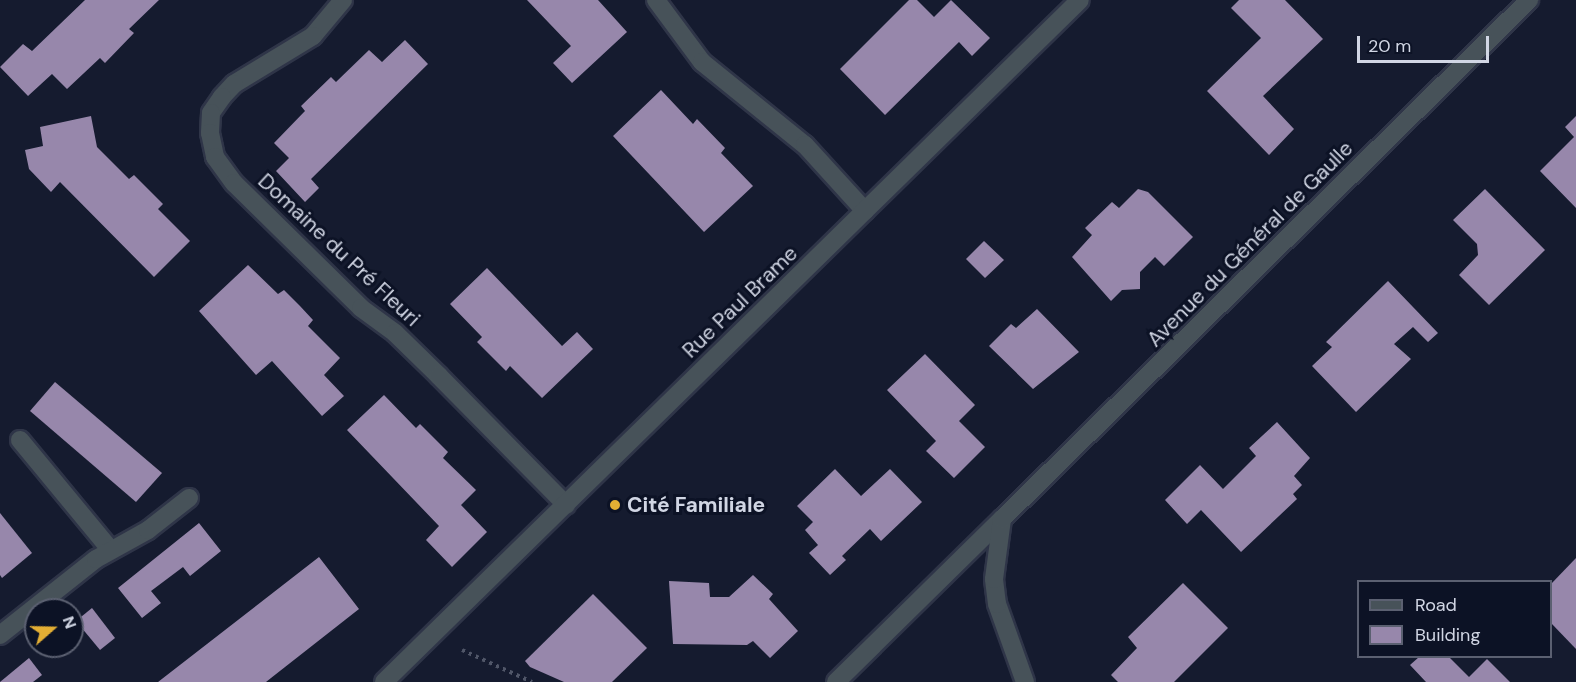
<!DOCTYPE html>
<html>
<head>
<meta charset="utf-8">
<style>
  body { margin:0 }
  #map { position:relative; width:1576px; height:682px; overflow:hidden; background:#151b2f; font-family:"DM Sans",sans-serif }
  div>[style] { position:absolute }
  .building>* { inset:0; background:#9787ab }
  .path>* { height:4px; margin-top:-2px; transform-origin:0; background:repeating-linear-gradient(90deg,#505668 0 3px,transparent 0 7.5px) }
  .roads { filter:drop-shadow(2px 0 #2f3548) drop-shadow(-2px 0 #2f3548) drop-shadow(0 2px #2f3548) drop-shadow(0 -2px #2f3548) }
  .minor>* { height:18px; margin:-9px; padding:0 9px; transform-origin:9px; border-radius:9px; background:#475259 }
  .dots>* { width:16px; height:16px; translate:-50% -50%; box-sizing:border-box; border:3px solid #0c1225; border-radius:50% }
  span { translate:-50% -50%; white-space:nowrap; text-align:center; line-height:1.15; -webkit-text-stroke:6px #0c1225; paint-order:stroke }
  .street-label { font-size:21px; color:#d1d6e4 }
  .poi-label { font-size:21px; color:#d1d6e4; font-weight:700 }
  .left { translate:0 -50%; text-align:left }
  .legend { position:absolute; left:1357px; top:580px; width:195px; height:78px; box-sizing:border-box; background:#0c1225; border:2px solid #5b6071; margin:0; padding:8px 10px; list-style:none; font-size:18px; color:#d1d6e4 }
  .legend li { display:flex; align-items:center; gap:12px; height:30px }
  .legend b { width:30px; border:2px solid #5b6071 }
  .north { position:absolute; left:24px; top:598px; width:60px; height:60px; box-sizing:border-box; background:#0c1225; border:2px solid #5b6071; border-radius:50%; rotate:70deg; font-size:16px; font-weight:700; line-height:24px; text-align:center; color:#d1d6e4 }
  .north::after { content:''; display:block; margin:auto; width:21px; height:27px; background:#e3ae34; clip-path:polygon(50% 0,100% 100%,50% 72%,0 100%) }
  .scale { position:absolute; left:1357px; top:36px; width:132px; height:27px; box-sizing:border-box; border:3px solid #d1d6e4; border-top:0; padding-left:8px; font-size:18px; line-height:21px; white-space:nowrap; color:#d1d6e4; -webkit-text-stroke:4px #0c1225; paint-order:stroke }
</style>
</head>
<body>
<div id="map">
  <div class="building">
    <i style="clip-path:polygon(85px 0,159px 0,129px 29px,134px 33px,105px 63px,100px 58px,67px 89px,52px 74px,28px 96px,0 67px,23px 44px,32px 51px)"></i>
    <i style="clip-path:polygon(527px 0,598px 0,627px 32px,572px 83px,553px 63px,571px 46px)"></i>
    <i style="clip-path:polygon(909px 0,917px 0,934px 17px,951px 0,990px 38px,972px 56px,959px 42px,885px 115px,840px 69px)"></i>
    <i style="clip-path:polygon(1239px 0,1285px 0,1323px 39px,1263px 96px,1294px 129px,1269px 155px,1207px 91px,1261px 38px,1231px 8px)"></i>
    <i style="clip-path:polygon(405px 40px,428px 64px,311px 179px,319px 188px,305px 202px,276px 171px,289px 158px,274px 143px,305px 111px,301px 106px,331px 77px,336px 82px,369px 50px,382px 62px)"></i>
    <i style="clip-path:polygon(661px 90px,693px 124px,697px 119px,725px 148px,721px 153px,753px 186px,704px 232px,613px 136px)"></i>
    <i style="clip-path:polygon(91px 116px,97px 147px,129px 179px,134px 175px,163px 204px,158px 209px,190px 241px,154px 277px,60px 182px,51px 192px,29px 169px,25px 150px,43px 146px,40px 127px)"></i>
    <i style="clip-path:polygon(1576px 116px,1576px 208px,1540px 171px,1574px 137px,1565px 127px)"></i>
    <i style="clip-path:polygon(1138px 189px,1148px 192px,1193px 237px,1164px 266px,1155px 257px,1140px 272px,1140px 289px,1122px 290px,1111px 301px,1072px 257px,1092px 235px,1085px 228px,1112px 202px,1119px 208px)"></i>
    <i style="clip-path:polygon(1485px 189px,1545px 250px,1489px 305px,1459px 275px,1478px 255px,1477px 244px,1453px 220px)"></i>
    <i style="clip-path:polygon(984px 241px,1004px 260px,985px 278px,966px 259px)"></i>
    <i style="clip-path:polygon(248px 265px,278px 294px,284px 290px,300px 306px,313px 320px,308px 326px,340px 358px,324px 375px,344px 396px,322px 416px,272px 361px,256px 375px,199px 311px)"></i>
    <i style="clip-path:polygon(487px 268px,562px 346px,577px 332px,593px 349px,542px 398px,510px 366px,506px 371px,477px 342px,482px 337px,450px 304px)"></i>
    <i style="clip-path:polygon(1388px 281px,1438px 333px,1428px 342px,1413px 327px,1394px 344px,1411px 359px,1356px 412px,1312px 366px,1332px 347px,1326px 342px)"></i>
    <i style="clip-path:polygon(1037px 309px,1079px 352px,1033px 389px,989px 346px,1011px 324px,1016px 328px)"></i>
    <i style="clip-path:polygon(925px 354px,975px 405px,959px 421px,985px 447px,954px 478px,926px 451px,936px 441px,887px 390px)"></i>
    <i style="clip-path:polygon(55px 382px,162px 473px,136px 502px,30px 411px)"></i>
    <i style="clip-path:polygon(384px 395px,416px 428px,420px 424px,448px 452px,443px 458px,476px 490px,461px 505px,487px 532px,452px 567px,426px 540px,439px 526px,347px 430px)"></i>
    <i style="clip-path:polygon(1277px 422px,1310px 458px,1294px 476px,1302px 485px,1293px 494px,1297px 499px,1241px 552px,1201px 510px,1187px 524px,1165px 500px,1200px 465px,1223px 489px,1256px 456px,1249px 448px)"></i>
    <i style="clip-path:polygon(835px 469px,861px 496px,890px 469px,922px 502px,881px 541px,870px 529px,842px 556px,846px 560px,830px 575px,809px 553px,818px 545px,805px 530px,813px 522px,797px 506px)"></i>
    <i style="clip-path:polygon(0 513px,32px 553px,2px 578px,0 575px)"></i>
    <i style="clip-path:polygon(199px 523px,221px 551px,190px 576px,183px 567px,151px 591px,161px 603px,142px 618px,118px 588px)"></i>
    <i style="clip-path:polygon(319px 557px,359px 609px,271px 678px,266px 682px,158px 682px)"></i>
    <i style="clip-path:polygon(1576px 558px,1576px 649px,1551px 623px,1551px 584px)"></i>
    <i style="clip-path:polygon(753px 575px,773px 594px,769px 599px,798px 631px,770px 658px,753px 641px,747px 645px,673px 644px,669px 581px,709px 583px,710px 597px,729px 597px)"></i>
    <i style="clip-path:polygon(1183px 583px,1228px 628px,1174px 682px,1118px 682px,1111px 675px,1137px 648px,1128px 637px)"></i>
    <i style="clip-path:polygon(593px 594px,647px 648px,612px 682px,564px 682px,530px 667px,525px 661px)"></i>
    <i style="clip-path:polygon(92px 608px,115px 638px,100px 650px,76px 621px)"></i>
    <i style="clip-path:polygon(1419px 657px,1449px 657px,1469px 677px,1487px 659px,1510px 682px,1426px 682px,1410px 665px)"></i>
    <i style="clip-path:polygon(29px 658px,42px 675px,33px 682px,0 682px)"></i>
  </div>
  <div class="path">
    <i style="left:462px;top:650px;width:77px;rotate:24.6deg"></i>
  </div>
  <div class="roads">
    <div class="minor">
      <i style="left:343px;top:0;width:47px;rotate:129.8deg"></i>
      <i style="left:313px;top:36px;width:92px;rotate:148.7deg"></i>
      <i style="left:234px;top:84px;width:18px;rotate:133deg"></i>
      <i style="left:222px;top:97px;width:19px;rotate:125deg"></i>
      <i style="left:211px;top:113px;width:20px;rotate:93deg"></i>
      <i style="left:210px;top:133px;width:25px;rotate:78deg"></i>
      <i style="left:215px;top:157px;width:32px;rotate:54deg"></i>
      <i style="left:234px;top:183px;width:178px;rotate:44.5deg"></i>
      <i style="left:361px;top:308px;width:42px;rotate:36.3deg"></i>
      <i style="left:395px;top:333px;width:62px;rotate:44.3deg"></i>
      <i style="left:439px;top:376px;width:181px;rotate:45.4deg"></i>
      <i style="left:656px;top:0;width:77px;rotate:53.4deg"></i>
      <i style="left:702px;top:62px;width:132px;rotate:38.9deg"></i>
      <i style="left:805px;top:145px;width:89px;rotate:47.7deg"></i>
      <i style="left:20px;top:440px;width:141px;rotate:50.5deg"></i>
      <i style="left:0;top:635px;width:122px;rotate:-38.4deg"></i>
      <i style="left:96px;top:559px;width:60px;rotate:-29.1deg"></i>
      <i style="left:148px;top:530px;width:52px;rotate:-38deg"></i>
      <i style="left:384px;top:682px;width:974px;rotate:-44.42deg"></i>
      <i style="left:836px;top:682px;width:233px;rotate:-44.5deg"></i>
      <i style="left:1025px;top:682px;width:83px;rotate:-109.7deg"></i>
      <i style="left:997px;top:604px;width:25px;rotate:-97deg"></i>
      <i style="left:994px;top:579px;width:61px;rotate:-82.4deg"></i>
      <i style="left:1002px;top:519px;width:740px;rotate:-44.56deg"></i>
    </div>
  </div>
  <div class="dots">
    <i style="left:615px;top:505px;background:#e3ae34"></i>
  </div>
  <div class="street-label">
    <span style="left:1250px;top:244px;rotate:-45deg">Avenue du Général de Gaulle</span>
    <span style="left:339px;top:250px;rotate:43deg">Domaine du Pré Fleuri</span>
    <span style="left:740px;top:302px;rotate:-44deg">Rue Paul Brame</span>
  </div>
  <div class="poi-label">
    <span class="left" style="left:627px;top:505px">Cité Familiale</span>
  </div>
  <ul class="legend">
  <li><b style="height:8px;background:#475259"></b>Road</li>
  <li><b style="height:16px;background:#9787ab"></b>Building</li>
  </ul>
  <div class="north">N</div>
  <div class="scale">20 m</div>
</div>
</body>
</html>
